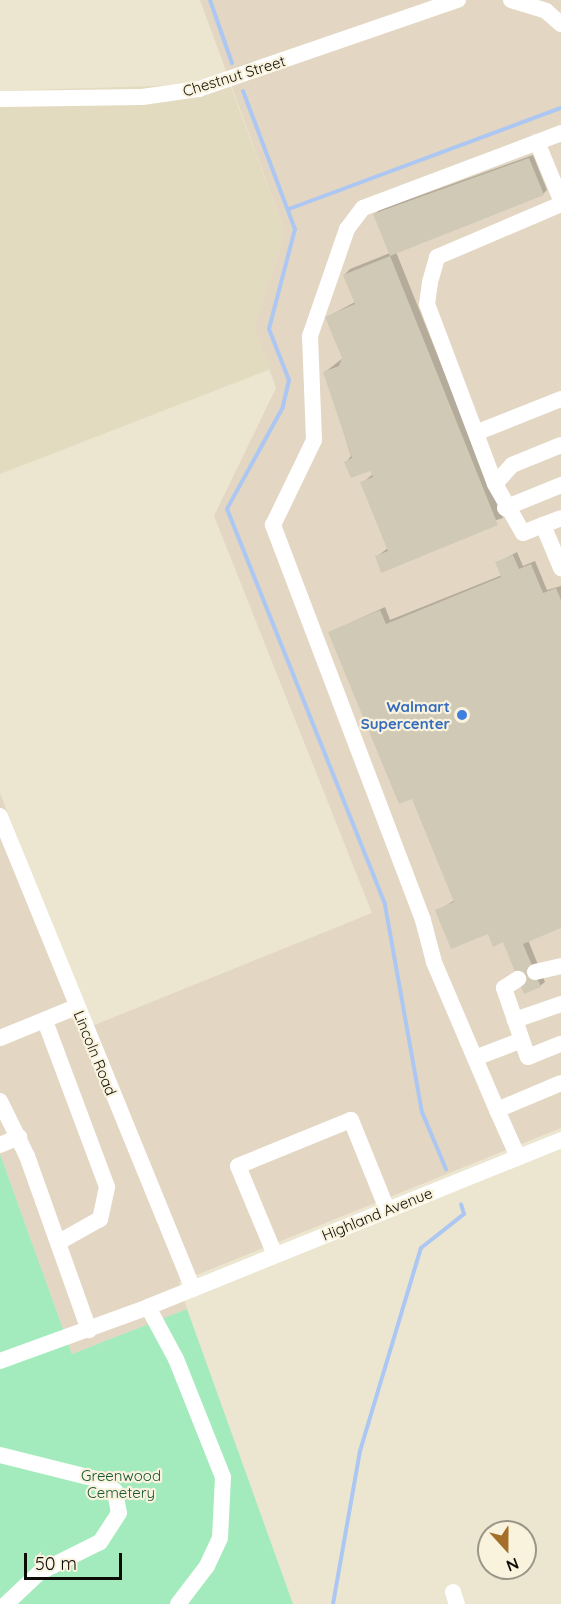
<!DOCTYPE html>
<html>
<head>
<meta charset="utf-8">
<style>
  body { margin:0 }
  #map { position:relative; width:561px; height:1604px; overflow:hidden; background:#ece6d1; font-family:Quicksand,sans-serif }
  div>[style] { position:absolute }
  .commercial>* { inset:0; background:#e3d6c2 }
  .built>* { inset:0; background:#e3dbbf }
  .green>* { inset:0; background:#a3ebbc }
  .shadow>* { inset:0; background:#0003 }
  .stream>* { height:4px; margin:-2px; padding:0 2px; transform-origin:2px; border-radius:2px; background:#adc7f3 }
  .building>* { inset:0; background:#cfc9b5 }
  .minor>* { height:16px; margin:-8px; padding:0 8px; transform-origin:8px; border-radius:8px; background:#fff }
  .dots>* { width:16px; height:16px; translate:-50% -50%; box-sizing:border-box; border:3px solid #f9f3de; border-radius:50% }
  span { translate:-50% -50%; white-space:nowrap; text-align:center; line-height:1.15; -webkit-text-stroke:4.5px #f9f3de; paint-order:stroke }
  .street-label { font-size:15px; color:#0e0c06 }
  .shop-label { font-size:15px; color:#366cbe; font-weight:700 }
  .right { translate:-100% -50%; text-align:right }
  .park-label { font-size:15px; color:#155533 }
  .north { position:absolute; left:477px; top:1520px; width:60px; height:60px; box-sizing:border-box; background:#f9f3de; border:2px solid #9b9788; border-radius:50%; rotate:159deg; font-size:16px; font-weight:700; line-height:24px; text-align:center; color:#0e0c06 }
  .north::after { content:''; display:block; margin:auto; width:21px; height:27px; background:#a56e29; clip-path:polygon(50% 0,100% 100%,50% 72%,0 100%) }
  .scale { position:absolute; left:24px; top:1553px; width:98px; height:27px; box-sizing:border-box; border:3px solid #0e0c06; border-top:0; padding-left:8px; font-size:18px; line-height:21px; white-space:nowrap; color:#0e0c06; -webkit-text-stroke:4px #f9f3de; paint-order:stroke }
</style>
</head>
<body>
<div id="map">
  <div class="commercial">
    <i style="clip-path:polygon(200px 0,561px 0,561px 1128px,179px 1282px,187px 1309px,72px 1354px,0 1154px,0 793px,92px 1026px,372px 913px,214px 516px,276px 388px,254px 326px,285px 232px)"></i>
  </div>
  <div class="built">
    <i style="clip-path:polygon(226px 74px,285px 232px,254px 326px,271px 369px,0 474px,0 91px,181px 85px)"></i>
  </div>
  <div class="green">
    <i style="clip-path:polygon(0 1154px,72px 1354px,187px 1309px,293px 1604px,0 1604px)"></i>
  </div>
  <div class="shadow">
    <i style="clip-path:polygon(533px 155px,547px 190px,543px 194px,396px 252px,503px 518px,376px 557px,388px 548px,362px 483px,373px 474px,371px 469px,346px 462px,351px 456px,325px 372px,343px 358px,327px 317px,355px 302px,344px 275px,350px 269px,390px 253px,375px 214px,379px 210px)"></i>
    <i style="clip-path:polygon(517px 552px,523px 566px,535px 561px,547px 590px,561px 586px,561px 926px,528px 940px,545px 982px,540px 986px,503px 940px,437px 911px,455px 900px,412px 797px,330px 632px,385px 607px,390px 620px,502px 575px,497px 563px)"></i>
  </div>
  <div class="stream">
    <i style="left:210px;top:0;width:67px;rotate:70.8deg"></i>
    <i style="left:243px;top:91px;width:147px;rotate:69.4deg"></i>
    <i style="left:295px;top:229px;width:103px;rotate:104.6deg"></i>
    <i style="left:269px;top:329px;width:55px;rotate:68.6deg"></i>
    <i style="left:289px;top:380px;width:28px;rotate:103deg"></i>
    <i style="left:283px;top:407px;width:116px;rotate:118.8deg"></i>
    <i style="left:227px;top:509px;width:426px;rotate:68.2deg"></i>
    <i style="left:385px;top:905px;width:210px;rotate:79.9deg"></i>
    <i style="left:422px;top:1112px;width:62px;rotate:67.2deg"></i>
    <i style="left:289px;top:209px;width:290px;rotate:-20.4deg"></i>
    <i style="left:333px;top:1604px;width:155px;rotate:-80deg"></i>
    <i style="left:360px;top:1451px;width:212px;rotate:-73.3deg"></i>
    <i style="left:421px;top:1248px;width:55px;rotate:-38.3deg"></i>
    <i style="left:464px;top:1214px;width:10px;rotate:-107deg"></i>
  </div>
  <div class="building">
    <i style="clip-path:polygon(529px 158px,544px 195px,390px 256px,373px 214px)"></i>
    <i style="clip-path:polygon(390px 256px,498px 525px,381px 573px,375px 556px,388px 551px,360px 482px,373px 477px,370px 471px,351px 478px,344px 462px,352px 458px,323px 372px,339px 366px,342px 358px,325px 317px,355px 304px,343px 275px)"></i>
    <i style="clip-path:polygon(513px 555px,519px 569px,531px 564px,543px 593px,556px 588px,561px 600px,561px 928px,523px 944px,541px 987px,524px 994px,503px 942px,493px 947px,488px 934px,451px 949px,435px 910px,454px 902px,412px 799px,399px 804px,328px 632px,380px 610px,386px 624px,501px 577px,495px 562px)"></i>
  </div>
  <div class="minor">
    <i style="left:511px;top:0;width:37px;rotate:17deg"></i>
    <i style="left:546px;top:11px;width:20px;rotate:41deg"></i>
    <i style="left:0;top:99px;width:142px;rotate:-0.8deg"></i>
    <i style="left:142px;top:97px;width:58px;rotate:-8deg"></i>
    <i style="left:199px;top:89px;width:274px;rotate:-19deg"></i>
    <i style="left:537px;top:142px;width:63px;rotate:67.5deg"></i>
    <i style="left:478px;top:432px;width:89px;rotate:-21.7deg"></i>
    <i style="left:561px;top:445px;width:53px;rotate:157.8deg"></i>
    <i style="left:512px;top:465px;width:25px;rotate:132deg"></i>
    <i style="left:495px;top:484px;width:56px;rotate:60.3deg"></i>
    <i style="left:523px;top:533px;width:22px;rotate:-22deg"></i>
    <i style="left:543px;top:525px;width:47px;rotate:67.3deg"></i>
    <i style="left:495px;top:484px;width:192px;rotate:-110.7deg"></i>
    <i style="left:427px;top:304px;width:22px;rotate:-82deg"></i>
    <i style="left:430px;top:282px;width:26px;rotate:-74deg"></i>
    <i style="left:437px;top:257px;width:135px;rotate:-23.1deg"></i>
    <i style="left:505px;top:508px;width:61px;rotate:-22.3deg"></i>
    <i style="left:543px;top:525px;width:19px;rotate:-21deg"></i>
    <i style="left:0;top:816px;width:511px;rotate:67.8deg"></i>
    <i style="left:535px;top:972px;width:27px;rotate:-13deg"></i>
    <i style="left:561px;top:1004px;width:49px;rotate:160.8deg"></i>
    <i style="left:515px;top:1020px;width:39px;rotate:71deg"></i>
    <i style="left:528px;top:1057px;width:35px;rotate:-22deg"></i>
    <i style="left:515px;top:1020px;width:34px;rotate:-109deg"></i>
    <i style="left:504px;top:988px;width:17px;rotate:-33deg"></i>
    <i style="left:45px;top:1021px;width:177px;rotate:69.5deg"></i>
    <i style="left:107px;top:1187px;width:33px;rotate:102deg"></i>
    <i style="left:100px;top:1219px;width:47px;rotate:150.7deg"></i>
    <i style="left:0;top:1038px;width:82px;rotate:-22.2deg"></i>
    <i style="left:475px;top:1058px;width:50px;rotate:-21deg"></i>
    <i style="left:0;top:1101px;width:61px;rotate:63.9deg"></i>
    <i style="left:27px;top:1156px;width:185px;rotate:70.4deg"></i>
    <i style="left:497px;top:1110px;width:161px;rotate:-113.1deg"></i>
    <i style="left:434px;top:962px;width:43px;rotate:-104.7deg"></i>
    <i style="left:423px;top:920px;width:423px;rotate:-110.8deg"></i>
    <i style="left:273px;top:525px;width:94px;rotate:-64.2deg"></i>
    <i style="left:314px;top:440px;width:104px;rotate:-92.2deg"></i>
    <i style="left:310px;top:336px;width:113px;rotate:-70.9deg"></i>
    <i style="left:347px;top:229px;width:26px;rotate:-53deg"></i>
    <i style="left:363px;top:208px;width:212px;rotate:-20.7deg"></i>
    <i style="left:0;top:1145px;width:21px;rotate:-23deg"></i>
    <i style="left:518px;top:1157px;width:51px;rotate:-114.1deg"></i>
    <i style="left:497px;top:1110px;width:69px;rotate:-22.9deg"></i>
    <i style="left:275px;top:1255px;width:96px;rotate:-112.6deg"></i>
    <i style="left:238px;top:1166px;width:122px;rotate:-22.2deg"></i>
    <i style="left:351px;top:1120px;width:96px;rotate:68deg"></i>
    <i style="left:148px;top:1307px;width:59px;rotate:61.7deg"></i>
    <i style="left:176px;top:1359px;width:127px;rotate:68.3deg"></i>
    <i style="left:223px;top:1477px;width:61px;rotate:92.8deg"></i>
    <i style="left:220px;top:1538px;width:31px;rotate:115deg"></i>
    <i style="left:207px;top:1566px;width:48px;rotate:127.3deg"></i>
    <i style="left:0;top:1361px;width:158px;rotate:-20deg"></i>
    <i style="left:148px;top:1307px;width:445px;rotate:-22deg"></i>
    <i style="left:0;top:1455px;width:103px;rotate:14deg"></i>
    <i style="left:100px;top:1480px;width:19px;rotate:36deg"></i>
    <i style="left:115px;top:1491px;width:22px;rotate:80deg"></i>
    <i style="left:119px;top:1513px;width:35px;rotate:123deg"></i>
    <i style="left:100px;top:1542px;width:67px;rotate:153.4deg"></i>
    <i style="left:40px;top:1572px;width:47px;rotate:136.7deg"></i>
    <i style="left:453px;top:1592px;width:13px;rotate:72deg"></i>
  </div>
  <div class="dots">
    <i style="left:462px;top:715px;background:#3f7fe0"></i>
  </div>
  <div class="street-label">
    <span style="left:234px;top:76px;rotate:-17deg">Chestnut Street</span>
    <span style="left:95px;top:1053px;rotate:68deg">Lincoln Road</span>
    <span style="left:377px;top:1214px;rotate:-22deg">Highland Avenue</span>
  </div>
  <div class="shop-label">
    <span class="right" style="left:450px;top:715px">Walmart<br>Supercenter</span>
  </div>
  <div class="park-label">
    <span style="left:121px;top:1484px">Greenwood<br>Cemetery</span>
  </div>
  <div class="north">N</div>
  <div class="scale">50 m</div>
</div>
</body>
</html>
